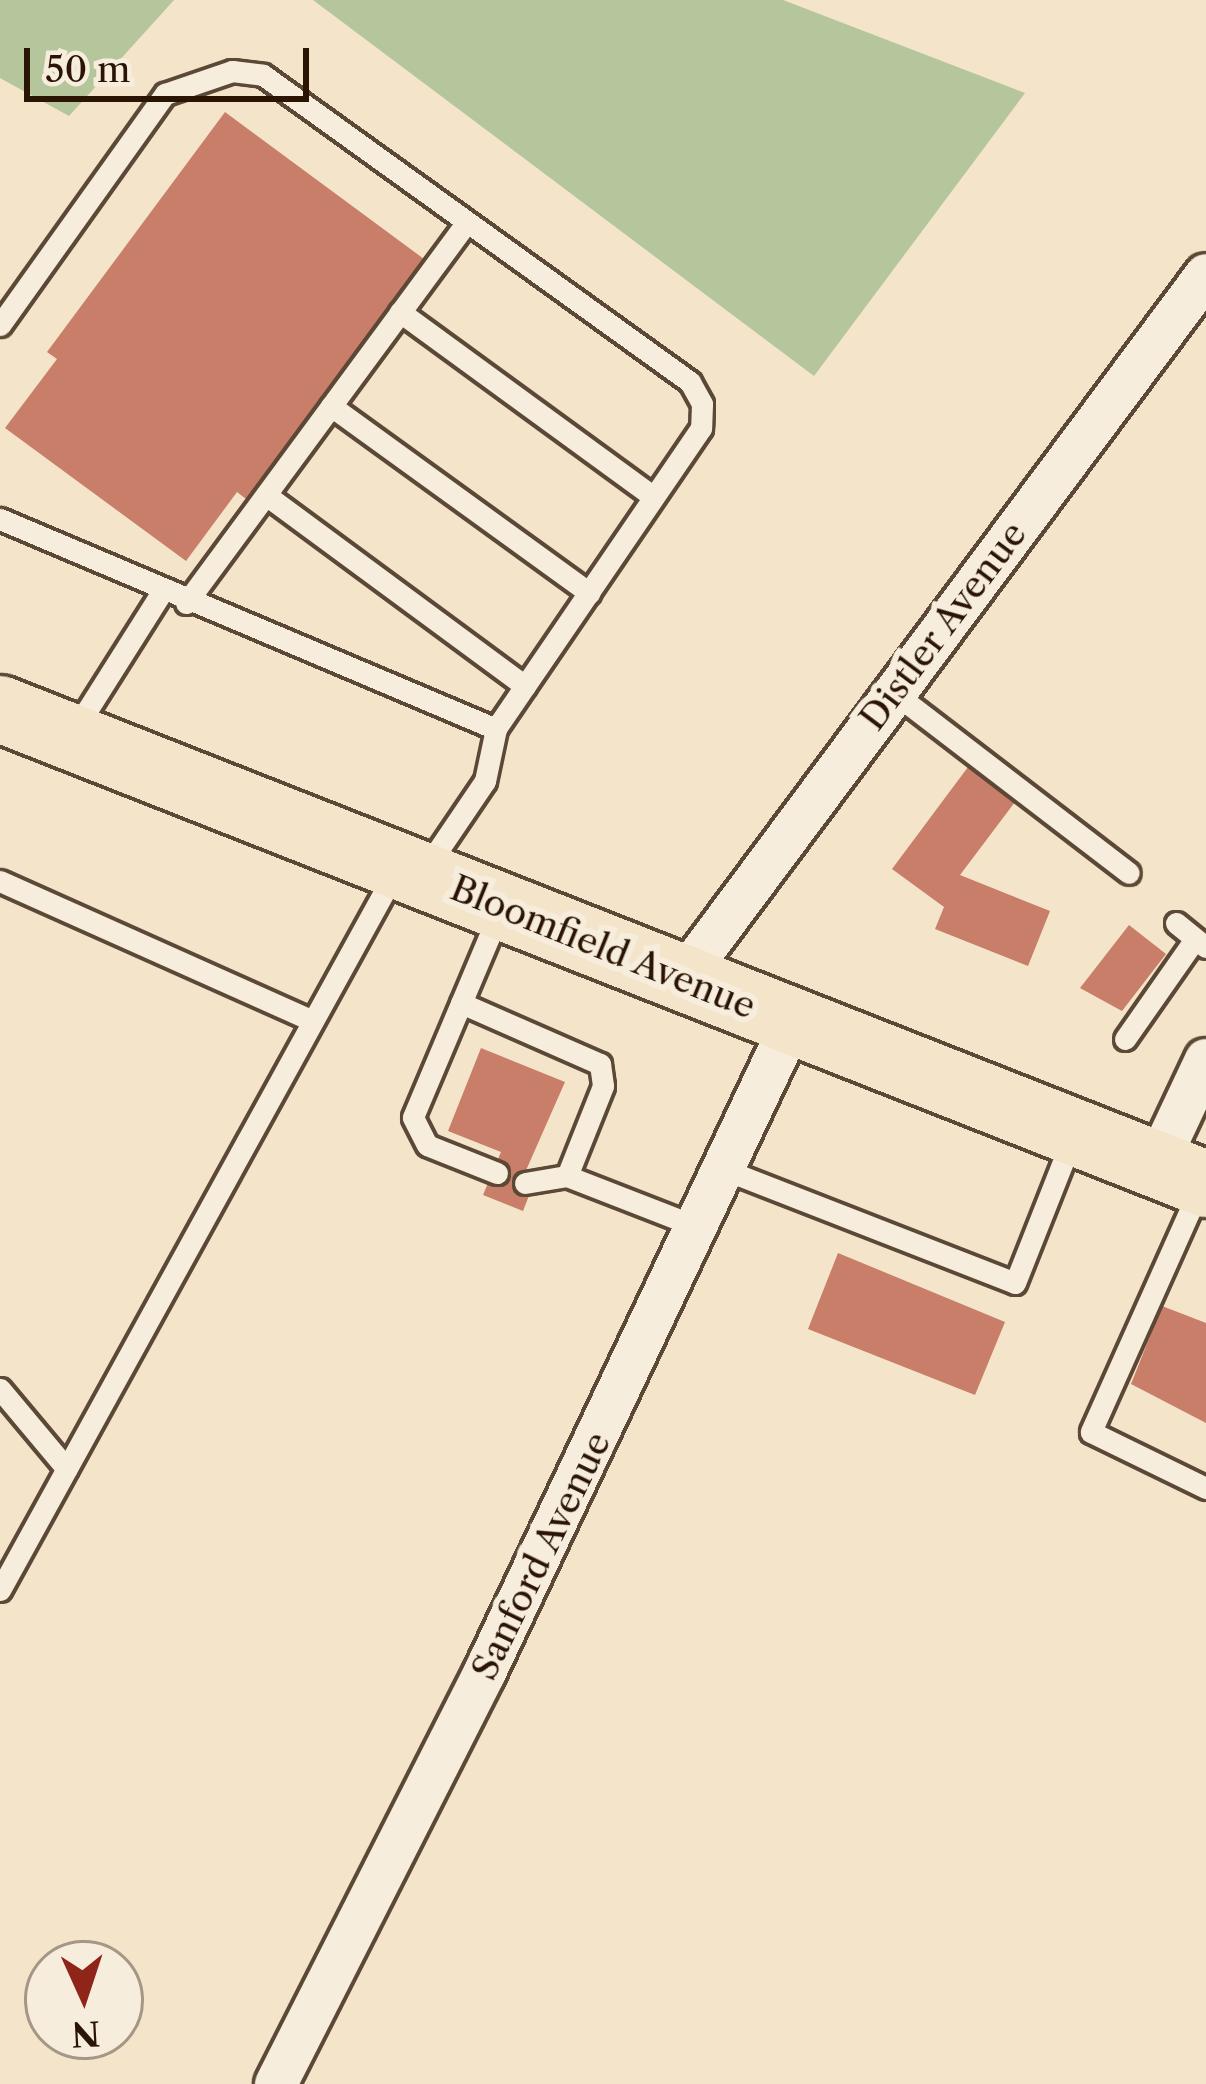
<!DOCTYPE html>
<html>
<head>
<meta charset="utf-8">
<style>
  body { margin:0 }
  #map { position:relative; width:1206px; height:2084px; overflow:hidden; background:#f3e4ca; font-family:"Libre Caslon Text",serif }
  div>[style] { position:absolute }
  .green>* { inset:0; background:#b5c59c }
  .building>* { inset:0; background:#c87e68 }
  .roads { filter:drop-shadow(3px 0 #5c4836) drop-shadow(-3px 0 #5c4836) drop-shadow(0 3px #5c4836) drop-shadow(0 -3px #5c4836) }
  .lane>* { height:21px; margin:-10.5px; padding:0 10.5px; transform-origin:10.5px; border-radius:10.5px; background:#f7eddd }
  .street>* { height:42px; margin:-21px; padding:0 21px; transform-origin:21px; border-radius:21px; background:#f7eddd }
  .primary>* { height:66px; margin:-33px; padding:0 33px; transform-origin:33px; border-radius:33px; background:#f3e4ca }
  span { translate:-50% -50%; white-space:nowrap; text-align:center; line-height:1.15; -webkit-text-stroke:12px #f7eddd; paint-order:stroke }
  .street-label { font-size:36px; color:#2a1404 }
  .north { position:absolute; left:24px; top:1940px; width:120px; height:120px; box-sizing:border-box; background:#f7eddd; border:3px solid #a59686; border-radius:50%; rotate:177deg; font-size:33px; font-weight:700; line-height:48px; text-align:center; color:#2a1404 }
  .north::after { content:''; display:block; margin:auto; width:42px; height:54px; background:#8f2418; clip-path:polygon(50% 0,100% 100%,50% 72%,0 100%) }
  .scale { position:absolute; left:24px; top:48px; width:285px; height:54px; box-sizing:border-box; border:6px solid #2a1404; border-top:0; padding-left:15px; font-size:36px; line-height:42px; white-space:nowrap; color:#2a1404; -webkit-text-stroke:9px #f7eddd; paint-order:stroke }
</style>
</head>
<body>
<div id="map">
  <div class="green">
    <i style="clip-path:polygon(0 0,174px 0,69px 116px,0 78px)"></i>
    <i style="clip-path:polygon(313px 0,783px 0,1025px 93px,814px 376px)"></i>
  </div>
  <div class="building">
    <i style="clip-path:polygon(225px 112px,424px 259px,246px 499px,237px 492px,186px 561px,5px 428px,57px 359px,47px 352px)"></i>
    <i style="clip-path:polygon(968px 767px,1015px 802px,960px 875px,1050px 911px,1028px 966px,935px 929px,944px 907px,892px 869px)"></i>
    <i style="clip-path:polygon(1129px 925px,1166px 954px,1122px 1011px,1080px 988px)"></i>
    <i style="clip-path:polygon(481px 1048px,565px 1082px,520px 1184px,532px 1188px,523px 1211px,483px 1195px,501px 1152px,448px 1131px)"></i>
    <i style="clip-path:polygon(838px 1253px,1005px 1322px,975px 1395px,808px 1329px)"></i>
    <i style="clip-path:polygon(1162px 1306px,1206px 1323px,1206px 1423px,1131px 1384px)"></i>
  </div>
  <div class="roads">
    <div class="lane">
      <i style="left:400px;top:312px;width:312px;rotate:36.1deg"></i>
      <i style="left:0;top:325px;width:284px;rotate:-54.5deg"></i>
      <i style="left:165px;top:94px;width:71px;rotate:-18.9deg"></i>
      <i style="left:232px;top:71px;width:31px;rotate:7deg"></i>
      <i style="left:263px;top:75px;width:526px;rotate:35.71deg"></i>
      <i style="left:690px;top:382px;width:25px;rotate:61deg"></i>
      <i style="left:702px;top:404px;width:24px;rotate:92deg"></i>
      <i style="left:701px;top:428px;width:364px;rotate:124.3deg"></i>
      <i style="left:496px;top:729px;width:539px;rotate:-157.05deg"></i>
      <i style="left:331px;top:406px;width:319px;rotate:35.9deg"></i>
      <i style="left:266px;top:495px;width:322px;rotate:36.4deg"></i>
      <i style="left:186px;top:603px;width:473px;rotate:-53.6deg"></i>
      <i style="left:893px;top:692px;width:297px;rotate:37.5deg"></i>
      <i style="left:74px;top:731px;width:165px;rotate:-57.7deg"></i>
      <i style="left:424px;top:871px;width:109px;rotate:-55.9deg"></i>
      <i style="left:485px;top:781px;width:53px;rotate:-78.1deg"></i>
      <i style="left:0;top:881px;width:341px;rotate:24.1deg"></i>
      <i style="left:1176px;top:923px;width:38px;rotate:39deg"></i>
      <i style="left:461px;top:1003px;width:152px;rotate:23.7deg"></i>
      <i style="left:600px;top:1064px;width:22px;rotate:82deg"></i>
      <i style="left:603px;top:1086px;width:97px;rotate:111.8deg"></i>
      <i style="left:1125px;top:1039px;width:122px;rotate:-55deg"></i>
      <i style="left:723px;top:1169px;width:313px;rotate:21.3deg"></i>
      <i style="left:1015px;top:1283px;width:155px;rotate:-68.4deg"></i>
      <i style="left:497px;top:1173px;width:75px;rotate:-158.2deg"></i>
      <i style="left:427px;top:1145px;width:31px;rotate:-117deg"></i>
      <i style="left:413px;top:1117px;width:221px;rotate:-67.1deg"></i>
      <i style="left:525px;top:1183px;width:43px;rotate:-9.5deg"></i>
      <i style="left:567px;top:1176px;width:141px;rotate:21.3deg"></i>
      <i style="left:1199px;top:1190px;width:265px;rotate:114.1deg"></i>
      <i style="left:1091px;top:1432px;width:128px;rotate:26deg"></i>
      <i style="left:0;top:1389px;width:104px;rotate:50.1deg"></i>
      <i style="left:0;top:1590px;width:819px;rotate:-61.18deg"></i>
    </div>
    <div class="street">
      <i style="left:683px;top:978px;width:876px;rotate:-53.35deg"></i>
      <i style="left:1157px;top:1164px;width:115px;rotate:-64.8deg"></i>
      <i style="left:276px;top:2084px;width:460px;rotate:-63.1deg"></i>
      <i style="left:484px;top:1674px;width:722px;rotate:-64.68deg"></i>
    </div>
    <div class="primary">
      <i style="left:0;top:709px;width:1296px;rotate:21.5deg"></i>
    </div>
  </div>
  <div class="street-label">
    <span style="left:943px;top:626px;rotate:-53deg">Distler Avenue</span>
    <span style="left:603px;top:947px;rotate:22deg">Bloomfield Avenue</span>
    <span style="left:541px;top:1556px;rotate:-64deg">Sanford Avenue</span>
  </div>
  <div class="north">N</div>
  <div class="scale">50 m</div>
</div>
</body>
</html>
